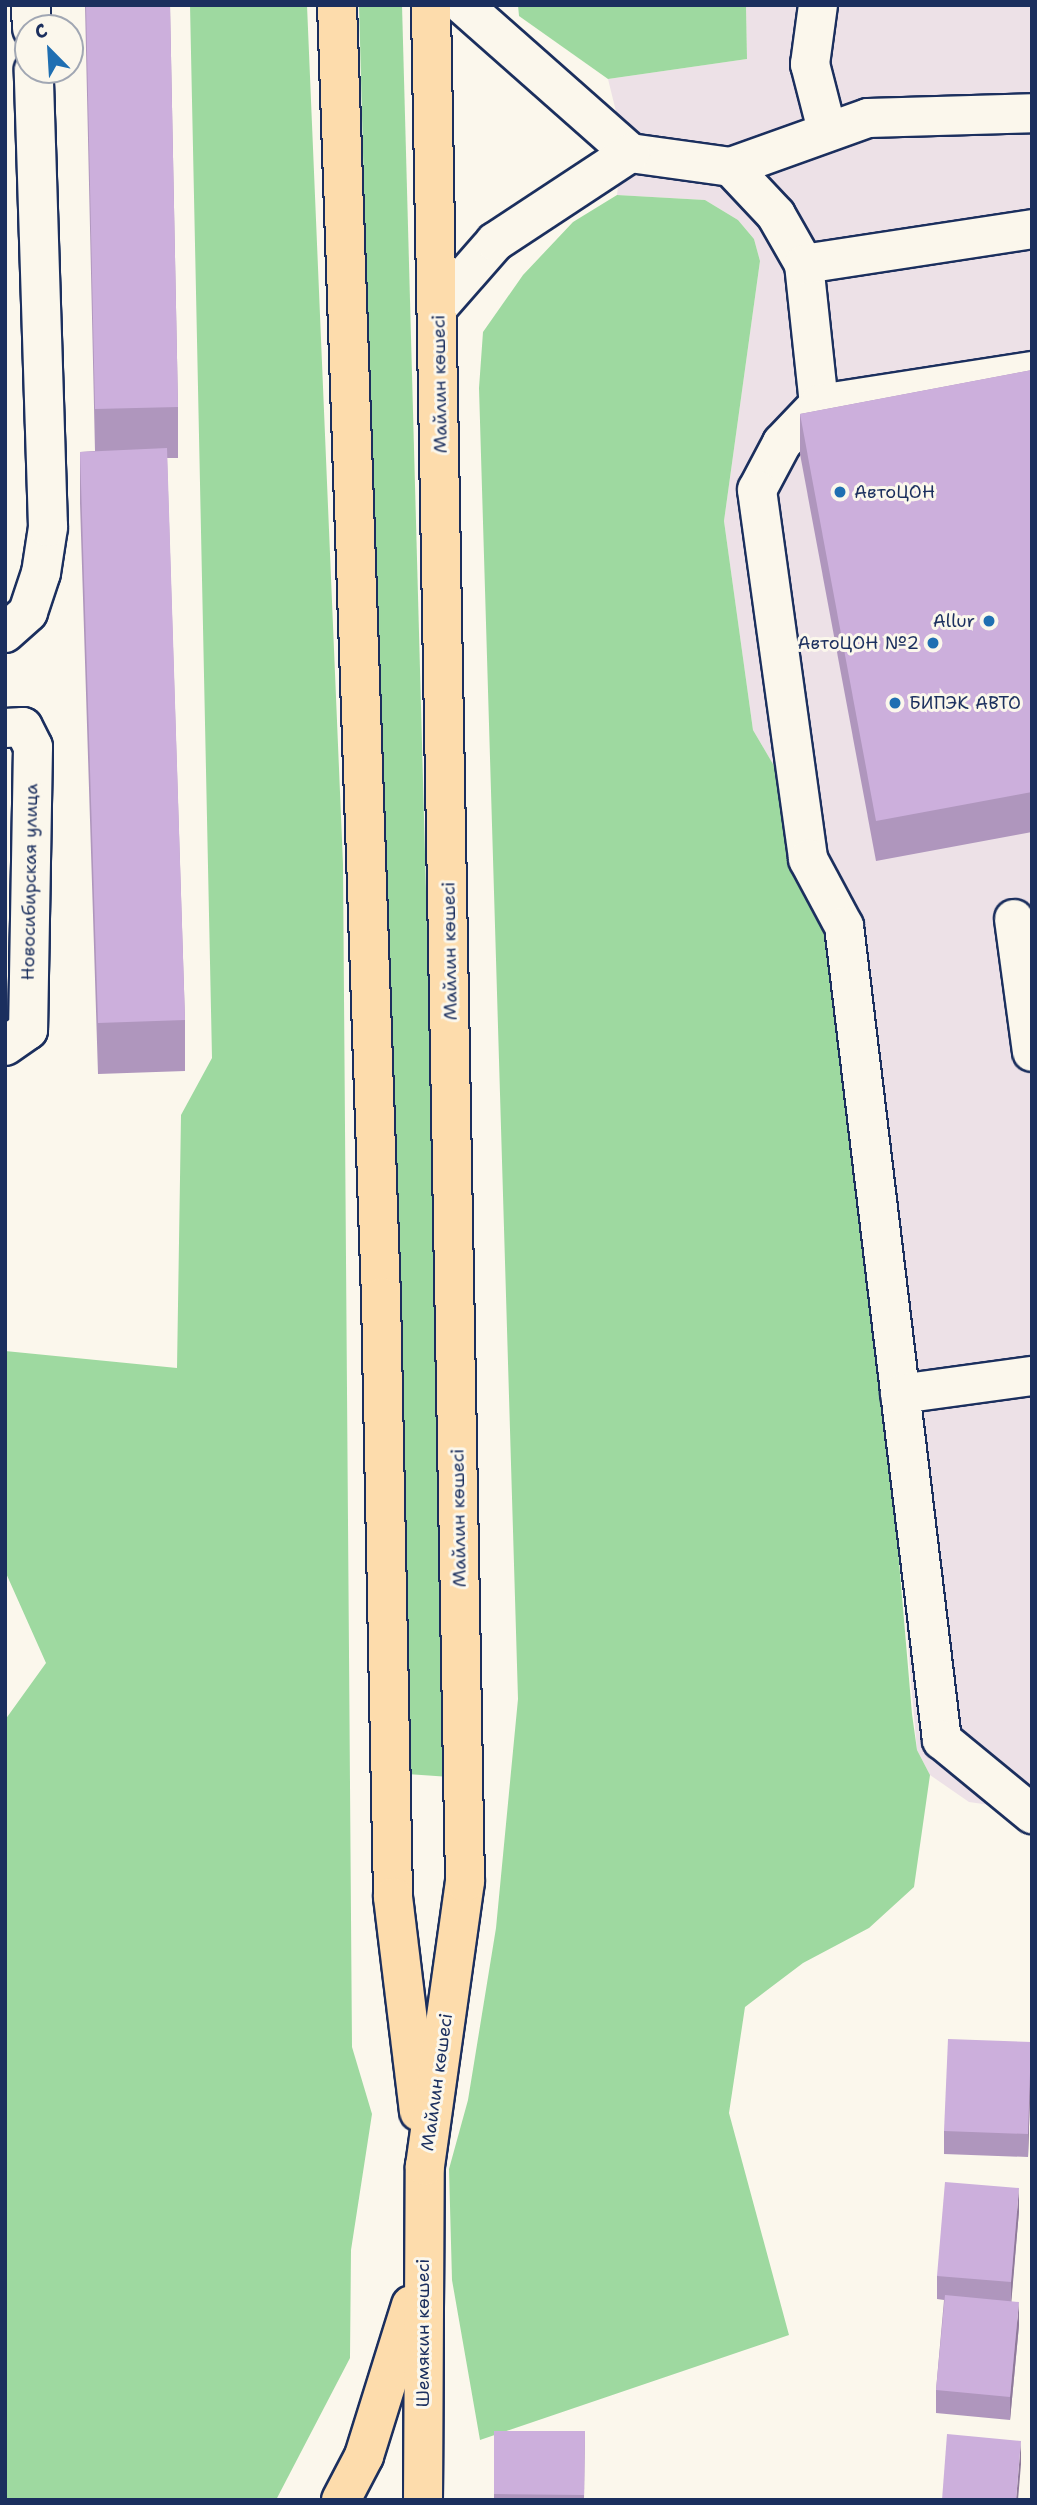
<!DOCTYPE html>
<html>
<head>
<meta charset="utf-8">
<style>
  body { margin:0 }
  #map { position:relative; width:1037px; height:2505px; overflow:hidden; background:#fbf7ec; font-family:"Shantell Sans",sans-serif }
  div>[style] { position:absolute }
  .built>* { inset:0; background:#ede1e7 }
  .green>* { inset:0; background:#9ed9a0 }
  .roads { filter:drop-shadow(2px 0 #1b2f5e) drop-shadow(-2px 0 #1b2f5e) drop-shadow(0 2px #1b2f5e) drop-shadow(0 -2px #1b2f5e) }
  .minor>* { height:38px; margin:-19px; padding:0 19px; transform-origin:19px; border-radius:19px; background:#fbf7ec }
  .major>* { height:38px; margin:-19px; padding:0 19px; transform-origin:19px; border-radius:19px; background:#fddcac }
  .wall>* { inset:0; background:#af96bd }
  .shaded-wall>* { inset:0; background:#8f7a9a }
  .building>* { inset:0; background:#ccafdc }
  .dots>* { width:19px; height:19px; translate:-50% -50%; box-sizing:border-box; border:4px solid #fbf7ec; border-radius:50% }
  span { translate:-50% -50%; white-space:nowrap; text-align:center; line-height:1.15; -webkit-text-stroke:6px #fbf7ec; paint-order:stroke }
  .street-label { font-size:18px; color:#1b2f5e }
  .poi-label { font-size:18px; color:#1b2f5e }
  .left { translate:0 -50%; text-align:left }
  .right { translate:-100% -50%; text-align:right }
  .frame { position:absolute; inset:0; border:7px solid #1b2f5e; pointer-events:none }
  .north { position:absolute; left:14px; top:14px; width:70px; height:70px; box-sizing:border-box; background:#fbf7ec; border:2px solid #a1a7b3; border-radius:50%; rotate:336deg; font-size:19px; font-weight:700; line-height:28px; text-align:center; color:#1b2f5e }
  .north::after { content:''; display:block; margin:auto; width:24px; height:32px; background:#1f6fb2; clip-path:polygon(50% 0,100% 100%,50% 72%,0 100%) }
</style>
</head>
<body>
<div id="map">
  <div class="built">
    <i style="clip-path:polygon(746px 5px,1032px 5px,1032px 1811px,969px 1802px,930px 1775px,917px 1750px,841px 880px,753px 730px,724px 521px,760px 261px,754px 239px,738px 220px,705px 200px,617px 195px,623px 140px,608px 79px,747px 59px)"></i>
  </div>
  <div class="green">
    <i style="clip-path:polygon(190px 5px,307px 5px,343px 864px,352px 2047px,372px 2114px,351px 2250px,350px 2358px,276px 2500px,5px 2500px,5px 1720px,46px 1663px,5px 1571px,5px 1351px,177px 1368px,181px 1115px,212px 1058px)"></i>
    <i style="clip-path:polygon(359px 5px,402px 5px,450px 1777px,407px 1774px)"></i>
    <i style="clip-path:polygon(518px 5px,746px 5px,747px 59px,608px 79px,519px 16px)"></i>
    <i style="clip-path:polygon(617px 195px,705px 200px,738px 220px,754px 239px,760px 261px,724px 521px,753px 730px,841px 880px,912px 1714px,917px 1750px,930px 1775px,914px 1887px,869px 1928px,803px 1963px,745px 2007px,729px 2113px,789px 2335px,480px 2440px,452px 2280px,449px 2169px,468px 2100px,496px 1928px,518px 1699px,479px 388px,483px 332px,523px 275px,573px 222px)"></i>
  </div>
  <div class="roads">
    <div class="minor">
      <i style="left:31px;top:5px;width:23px;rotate:88deg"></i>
      <i style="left:463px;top:5px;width:223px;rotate:41.5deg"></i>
      <i style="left:630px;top:153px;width:102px;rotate:7.9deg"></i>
      <i style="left:731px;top:167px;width:145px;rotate:-19.7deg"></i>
      <i style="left:868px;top:118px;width:164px;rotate:-1.7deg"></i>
      <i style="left:818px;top:5px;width:60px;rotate:97.7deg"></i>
      <i style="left:810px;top:64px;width:68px;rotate:75.6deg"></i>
      <i style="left:731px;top:167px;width:66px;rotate:46.8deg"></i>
      <i style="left:776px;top:215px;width:56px;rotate:60.3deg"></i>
      <i style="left:804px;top:264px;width:141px;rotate:83.9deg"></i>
      <i style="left:819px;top:404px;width:54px;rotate:133.5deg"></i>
      <i style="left:782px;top:443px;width:53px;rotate:118deg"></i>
      <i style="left:757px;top:490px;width:373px;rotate:82.1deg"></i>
      <i style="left:808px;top:859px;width:76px;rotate:61.8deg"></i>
      <i style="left:844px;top:926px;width:820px;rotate:83.14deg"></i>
      <i style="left:942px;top:1740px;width:117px;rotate:39.4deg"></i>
      <i style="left:804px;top:264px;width:231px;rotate:-8.7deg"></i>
      <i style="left:439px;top:306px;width:85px;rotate:-48.8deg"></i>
      <i style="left:495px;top:242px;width:162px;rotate:-33.4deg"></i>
      <i style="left:819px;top:404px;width:216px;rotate:-8.8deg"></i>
      <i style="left:5px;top:633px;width:31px;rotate:-42deg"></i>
      <i style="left:28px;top:612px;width:41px;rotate:-71.6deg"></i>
      <i style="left:41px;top:573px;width:47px;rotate:-81.3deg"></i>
      <i style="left:48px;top:527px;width:457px;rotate:-91.8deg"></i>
      <i style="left:5px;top:728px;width:18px;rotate:-3deg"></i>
      <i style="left:23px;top:727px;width:22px;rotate:63deg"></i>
      <i style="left:33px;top:747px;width:283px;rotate:91deg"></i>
      <i style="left:28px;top:1030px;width:28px;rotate:145deg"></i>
      <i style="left:1014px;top:919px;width:134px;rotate:82.3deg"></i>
      <i style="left:900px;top:1394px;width:133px;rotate:-7.8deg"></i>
    </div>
    <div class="major">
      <i style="left:337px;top:5px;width:1293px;rotate:88.05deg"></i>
      <i style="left:381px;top:1297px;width:600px;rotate:88.85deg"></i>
      <i style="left:393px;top:1897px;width:216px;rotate:83.1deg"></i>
      <i style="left:341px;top:2500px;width:50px;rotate:-62.4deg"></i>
      <i style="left:364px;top:2456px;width:158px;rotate:-72.7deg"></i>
      <i style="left:423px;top:2500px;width:334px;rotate:-89.7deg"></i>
      <i style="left:425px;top:2166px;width:287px;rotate:-82deg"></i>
      <i style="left:465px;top:1882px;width:1877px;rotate:-91.04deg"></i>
    </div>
  </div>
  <div class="wall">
    <i style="clip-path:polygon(85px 5px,170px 5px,178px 407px,178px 458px,167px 458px,185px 1020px,185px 1071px,98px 1074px,80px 503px,80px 452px,95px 451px)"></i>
    <i style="clip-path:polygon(1032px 370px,1032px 832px,876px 861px,800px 454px,800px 414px)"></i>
    <i style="clip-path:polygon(1031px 2065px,1028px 2157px,944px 2154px,944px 2131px)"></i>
    <i style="clip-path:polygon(1019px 2211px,1011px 2301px,1019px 2325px,1010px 2420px,936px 2413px,936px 2390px,944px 2300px,937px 2299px,937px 2276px)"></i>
    <i style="clip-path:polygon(585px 2431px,584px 2500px,494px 2500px,494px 2494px)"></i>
  </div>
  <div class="shaded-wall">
    <i style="clip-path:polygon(1031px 2042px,1031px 2065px,1028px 2157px,1028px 2134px)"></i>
    <i style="clip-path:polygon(1019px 2188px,1019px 2211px,1011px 2306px,1011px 2282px)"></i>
    <i style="clip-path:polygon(1019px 2302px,1019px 2325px,1010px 2420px,1010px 2397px)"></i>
    <i style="clip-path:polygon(1021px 2441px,1021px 2464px,1018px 2500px,1016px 2500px)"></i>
  </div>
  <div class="building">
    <i style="clip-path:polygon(86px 5px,170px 5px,178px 407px,95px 409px)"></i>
    <i style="clip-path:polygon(1032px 370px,1032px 792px,876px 821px,800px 414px)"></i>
    <i style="clip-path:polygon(167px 448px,185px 1020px,98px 1023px,80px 452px)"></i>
    <i style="clip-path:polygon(948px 2039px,1031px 2042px,1028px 2134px,944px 2131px)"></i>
    <i style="clip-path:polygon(945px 2182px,1019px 2188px,1011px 2282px,937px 2276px)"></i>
    <i style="clip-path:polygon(945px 2295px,1019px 2302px,1010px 2397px,936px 2390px)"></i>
    <i style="clip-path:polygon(494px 2431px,585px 2431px,584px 2495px,494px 2494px)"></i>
    <i style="clip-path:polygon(947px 2434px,1021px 2441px,1016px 2500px,942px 2500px)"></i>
  </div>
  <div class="dots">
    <i style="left:840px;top:492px;background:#1f6fb2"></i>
    <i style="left:989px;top:621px;background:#1f6fb2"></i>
    <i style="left:933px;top:643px;background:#1f6fb2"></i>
    <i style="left:895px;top:703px;background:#1f6fb2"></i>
  </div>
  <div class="street-label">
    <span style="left:440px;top:384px;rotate:-91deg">Майлин көшесі</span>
    <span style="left:30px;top:882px;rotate:-89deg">Новосибирская улица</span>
    <span style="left:450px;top:951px;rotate:-91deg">Майлин көшесі</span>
    <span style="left:459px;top:1518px;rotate:-91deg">Майлин көшесі</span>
    <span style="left:437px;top:2082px;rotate:-82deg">Майлин көшесі</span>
    <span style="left:423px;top:2333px;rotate:-90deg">Шемякин көшесі</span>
  </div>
  <div class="poi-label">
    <span class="left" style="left:854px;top:492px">АвтоЦОН</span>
    <span class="right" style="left:975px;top:621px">Allur</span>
    <span class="right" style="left:919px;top:643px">АвтоЦОН №2</span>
    <span class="left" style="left:909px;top:703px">БИПЭК АВТО</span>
  </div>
  <div class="frame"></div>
  <div class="north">С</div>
</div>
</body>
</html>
